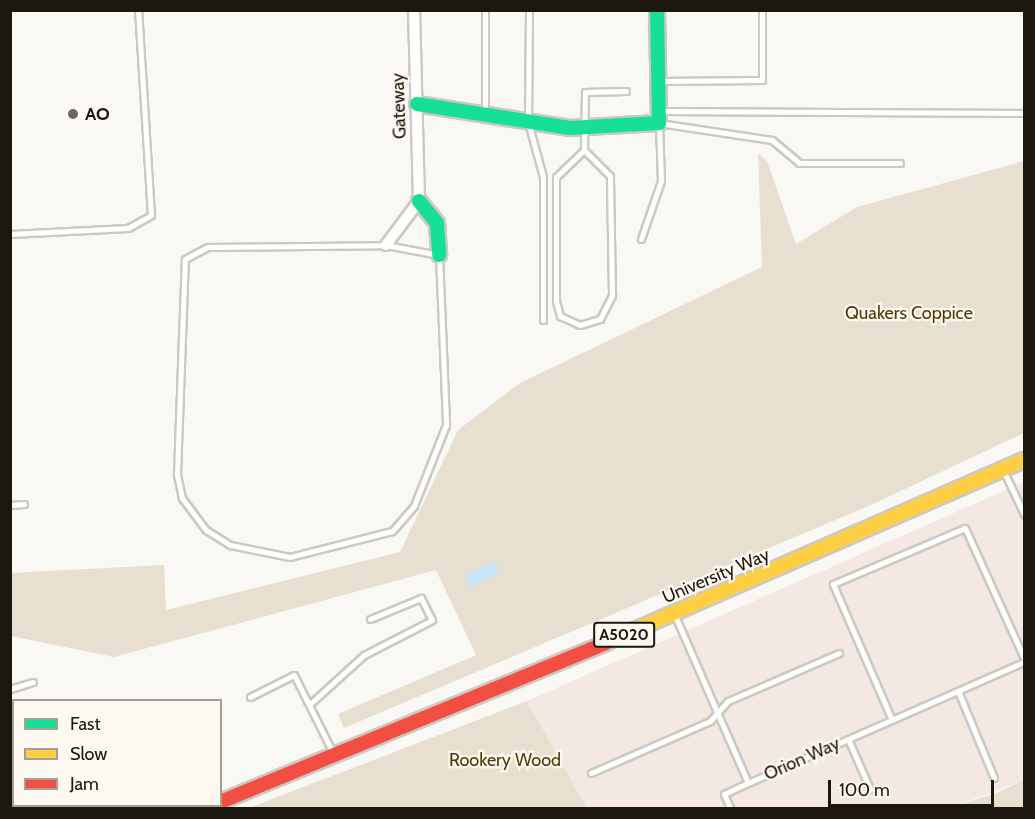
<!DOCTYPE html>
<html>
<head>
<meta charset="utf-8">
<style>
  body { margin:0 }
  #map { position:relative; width:1035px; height:819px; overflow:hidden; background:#faf8f4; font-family:Cabin,sans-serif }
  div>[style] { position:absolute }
  .commercial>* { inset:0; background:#f4e8e2 }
  .green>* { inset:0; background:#e7dfd0 }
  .water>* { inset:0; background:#c8e4f7 }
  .roads { filter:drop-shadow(2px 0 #ccc9c3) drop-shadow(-2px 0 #ccc9c3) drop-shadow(0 2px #ccc9c3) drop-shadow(0 -2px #ccc9c3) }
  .lane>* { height:5px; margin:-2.5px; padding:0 2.5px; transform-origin:2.5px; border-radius:2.5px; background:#fefefd }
  .street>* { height:10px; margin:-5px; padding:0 5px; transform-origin:5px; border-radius:5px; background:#fefefd }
  .fast>* { height:14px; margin:-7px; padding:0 7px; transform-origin:7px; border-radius:7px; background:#16e098 }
  .slow>* { height:14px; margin:-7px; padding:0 7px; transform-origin:7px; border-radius:7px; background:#ffcf43 }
  .jam>* { height:14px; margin:-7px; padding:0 7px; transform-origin:7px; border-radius:7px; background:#f24e42 }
  .dots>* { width:16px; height:16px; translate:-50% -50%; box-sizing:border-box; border:3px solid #fef9f0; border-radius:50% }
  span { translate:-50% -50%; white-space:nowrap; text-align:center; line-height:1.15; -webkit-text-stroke:4.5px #fef9f0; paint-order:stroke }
  .shield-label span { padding:2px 4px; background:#fef9f0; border:2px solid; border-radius:4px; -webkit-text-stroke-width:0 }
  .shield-label { font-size:16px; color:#1b170f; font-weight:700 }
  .street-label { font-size:18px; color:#1b170f }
  .poi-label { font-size:18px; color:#1b170f; font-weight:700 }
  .left { translate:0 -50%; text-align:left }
  .park-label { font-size:18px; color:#503a07 }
  .frame { position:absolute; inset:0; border:12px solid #1b170f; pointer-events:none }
  .legend { position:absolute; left:12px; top:699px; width:210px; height:108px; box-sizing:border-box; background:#fef9f0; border:2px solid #a39f96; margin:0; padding:8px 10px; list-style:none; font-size:18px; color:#1b170f }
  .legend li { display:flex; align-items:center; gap:12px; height:30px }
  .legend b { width:30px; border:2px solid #a39f96 }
  .scale { position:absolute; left:828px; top:780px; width:166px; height:27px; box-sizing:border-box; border:3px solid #1b170f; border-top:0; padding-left:8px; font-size:18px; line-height:21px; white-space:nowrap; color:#1b170f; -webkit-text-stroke:4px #fef9f0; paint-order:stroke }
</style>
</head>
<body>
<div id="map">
  <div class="commercial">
    <i style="clip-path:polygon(1024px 482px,1024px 780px,950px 808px,587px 808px,527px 701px)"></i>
  </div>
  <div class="green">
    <i style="clip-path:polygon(758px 153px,767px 161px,796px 244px,857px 207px,1024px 161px,1024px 433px,871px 505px,344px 728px,338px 714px,476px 655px,436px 570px,114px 657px,11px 636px,10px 573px,164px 565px,166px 610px,400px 552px,458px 430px,520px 383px,762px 267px)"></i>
    <i style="clip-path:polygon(527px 701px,587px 808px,249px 808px)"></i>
    <i style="clip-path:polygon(1024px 780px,1024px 808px,950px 808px,996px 793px)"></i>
  </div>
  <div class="water">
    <i style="clip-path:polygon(495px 562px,499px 574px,469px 587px,465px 575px)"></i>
  </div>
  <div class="roads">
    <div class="lane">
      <i style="left:529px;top:10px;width:112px;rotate:90.5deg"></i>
      <i style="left:528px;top:122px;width:57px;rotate:74.7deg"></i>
      <i style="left:543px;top:177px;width:143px;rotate:90deg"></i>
      <i style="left:660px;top:81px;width:102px;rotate:-0.6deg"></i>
      <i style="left:762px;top:80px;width:70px;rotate:-90deg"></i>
      <i style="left:660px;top:111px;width:364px;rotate:0.3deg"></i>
      <i style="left:485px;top:112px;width:102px;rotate:-90deg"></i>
      <i style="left:584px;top:150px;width:39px;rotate:136deg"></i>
      <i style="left:556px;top:177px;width:124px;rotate:90deg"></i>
      <i style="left:556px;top:301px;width:16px;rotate:75deg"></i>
      <i style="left:560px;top:316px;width:22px;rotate:24deg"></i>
      <i style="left:580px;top:325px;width:21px;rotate:-17deg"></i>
      <i style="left:600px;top:319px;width:27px;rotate:-63deg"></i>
      <i style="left:612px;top:295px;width:119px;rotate:-91deg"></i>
      <i style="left:610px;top:176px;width:37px;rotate:-135deg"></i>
      <i style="left:584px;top:150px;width:58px;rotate:-89deg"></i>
      <i style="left:585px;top:92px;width:41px;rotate:-1.4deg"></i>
      <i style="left:10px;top:234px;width:118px;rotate:-2.9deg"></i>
      <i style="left:128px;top:228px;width:26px;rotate:-29deg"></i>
      <i style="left:151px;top:215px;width:205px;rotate:-93.6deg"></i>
      <i style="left:641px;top:239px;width:61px;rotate:-71deg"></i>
      <i style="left:661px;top:181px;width:58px;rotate:-92deg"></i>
      <i style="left:659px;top:123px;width:114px;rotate:8.6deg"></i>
      <i style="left:772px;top:140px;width:35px;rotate:40deg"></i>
      <i style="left:799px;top:163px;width:101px"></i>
      <i style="left:386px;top:245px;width:54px;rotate:10.7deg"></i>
      <i style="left:439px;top:255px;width:170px;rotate:87.6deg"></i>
      <i style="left:446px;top:425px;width:87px;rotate:111.6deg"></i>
      <i style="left:414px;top:506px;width:33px;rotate:131deg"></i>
      <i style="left:392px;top:531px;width:105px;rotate:165.7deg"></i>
      <i style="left:290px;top:557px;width:61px;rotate:-168.7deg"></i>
      <i style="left:230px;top:545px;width:28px;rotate:-148deg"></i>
      <i style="left:206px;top:530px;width:40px;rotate:-127deg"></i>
      <i style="left:182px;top:498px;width:25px;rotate:-102deg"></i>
      <i style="left:177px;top:474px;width:215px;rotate:-87.9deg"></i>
      <i style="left:185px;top:259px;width:26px;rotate:-28deg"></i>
      <i style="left:208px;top:247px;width:178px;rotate:-0.6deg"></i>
      <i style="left:1004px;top:472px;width:47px;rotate:64.5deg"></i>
      <i style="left:10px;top:505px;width:14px;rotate:-4deg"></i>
      <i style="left:676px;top:618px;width:180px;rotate:66.4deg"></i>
      <i style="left:748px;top:783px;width:301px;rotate:-23.7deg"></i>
      <i style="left:10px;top:689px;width:24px;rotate:-17deg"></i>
      <i style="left:958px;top:691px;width:94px;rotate:67.5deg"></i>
      <i style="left:250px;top:697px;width:49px;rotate:-26.6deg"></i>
      <i style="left:294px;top:675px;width:85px;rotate:63.4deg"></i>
      <i style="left:310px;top:704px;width:73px;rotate:-42.2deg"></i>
      <i style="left:364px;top:655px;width:76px;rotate:-27.2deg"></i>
      <i style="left:432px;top:620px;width:25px;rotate:-117deg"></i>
      <i style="left:421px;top:598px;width:55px;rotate:157.6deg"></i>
      <i style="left:892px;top:720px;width:148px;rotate:-113.5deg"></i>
      <i style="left:833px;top:584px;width:143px;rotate:-23deg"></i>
      <i style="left:965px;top:528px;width:143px;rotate:65.6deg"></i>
      <i style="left:848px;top:739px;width:55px;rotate:66.3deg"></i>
      <i style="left:591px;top:773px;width:130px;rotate:-23.6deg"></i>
      <i style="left:710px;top:721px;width:27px;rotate:-48deg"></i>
      <i style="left:728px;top:701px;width:121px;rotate:-23.4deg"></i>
      <i style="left:10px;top:804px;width:4px;rotate:-14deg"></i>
      <i style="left:730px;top:808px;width:15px;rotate:-113deg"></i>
      <i style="left:724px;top:794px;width:26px;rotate:-25deg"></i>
    </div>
    <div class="street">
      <i style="left:386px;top:245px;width:55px;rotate:-53.1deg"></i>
      <i style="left:419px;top:201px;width:191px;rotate:-91.5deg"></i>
    </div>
    <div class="fast">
      <i style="left:417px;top:104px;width:155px;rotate:8.9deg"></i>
      <i style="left:570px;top:128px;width:89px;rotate:-3.2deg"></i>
      <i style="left:659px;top:123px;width:113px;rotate:-91deg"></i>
      <i style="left:419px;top:201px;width:28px;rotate:51deg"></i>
      <i style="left:437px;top:223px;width:32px;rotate:86deg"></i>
    </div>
    <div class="slow">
      <i style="left:605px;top:643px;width:457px;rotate:-23.6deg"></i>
    </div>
    <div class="jam">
      <i style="left:220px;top:802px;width:417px;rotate:-22.4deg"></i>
    </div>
  </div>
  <div class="dots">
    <i style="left:73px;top:114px;background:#69665f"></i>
  </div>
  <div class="shield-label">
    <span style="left:624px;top:635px">A5020</span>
  </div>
  <div class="street-label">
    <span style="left:399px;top:106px;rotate:-92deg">Gateway</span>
    <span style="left:716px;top:576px;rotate:-23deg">University Way</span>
    <span style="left:802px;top:759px;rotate:-24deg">Orion Way</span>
  </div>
  <div class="poi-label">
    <span class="left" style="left:85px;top:114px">AO</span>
  </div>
  <div class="park-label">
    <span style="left:909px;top:313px">Quakers Coppice</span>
    <span style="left:505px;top:760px">Rookery Wood</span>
  </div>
  <div class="frame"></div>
  <ul class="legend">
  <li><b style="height:8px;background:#16e098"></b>Fast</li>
  <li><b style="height:8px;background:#ffcf43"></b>Slow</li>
  <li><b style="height:8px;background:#f24e42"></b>Jam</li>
  </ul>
  <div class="scale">100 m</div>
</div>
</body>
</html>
